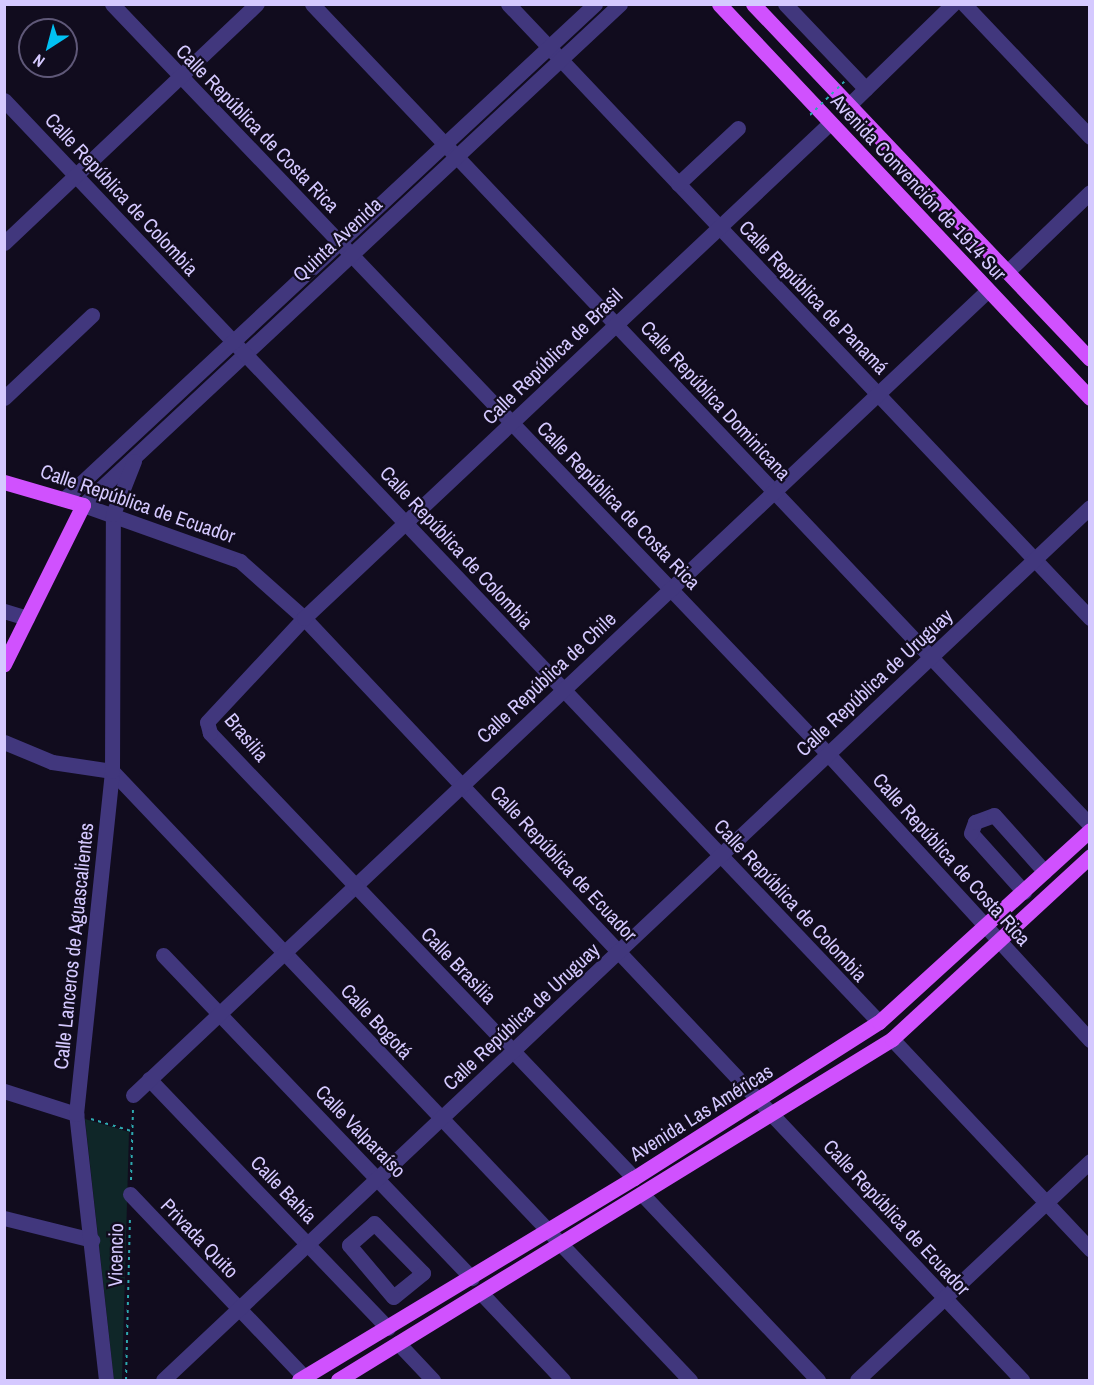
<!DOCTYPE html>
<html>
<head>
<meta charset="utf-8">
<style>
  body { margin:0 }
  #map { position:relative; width:1094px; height:1385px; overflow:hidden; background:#110c1e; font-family:"Archivo Narrow",sans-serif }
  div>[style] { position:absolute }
  .green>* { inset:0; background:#0f2628 }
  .path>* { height:2px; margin-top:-1px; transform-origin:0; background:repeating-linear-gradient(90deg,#2da9af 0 3px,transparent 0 7.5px) }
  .minor>* { height:15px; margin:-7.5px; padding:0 7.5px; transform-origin:7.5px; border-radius:7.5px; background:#41377d }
  .major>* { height:15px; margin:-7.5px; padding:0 7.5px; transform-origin:7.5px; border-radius:7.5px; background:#d051fe }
  .path-bridge>* { height:2px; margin-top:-1px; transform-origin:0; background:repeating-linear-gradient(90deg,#2da9af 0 3px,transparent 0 7.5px) }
  span { translate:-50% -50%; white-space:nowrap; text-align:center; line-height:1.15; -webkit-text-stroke:4.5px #110c1e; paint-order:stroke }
  .street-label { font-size:20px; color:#d5c9ff }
  .frame { position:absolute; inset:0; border:6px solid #d5c9ff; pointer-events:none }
  .north { position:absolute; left:18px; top:18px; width:60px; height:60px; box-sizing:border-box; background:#110c1e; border:2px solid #5f5878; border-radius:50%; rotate:216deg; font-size:16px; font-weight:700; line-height:24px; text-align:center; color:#d5c9ff }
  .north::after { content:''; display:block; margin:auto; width:21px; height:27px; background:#01c1f3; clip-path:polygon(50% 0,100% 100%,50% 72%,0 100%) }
</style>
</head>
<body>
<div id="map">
  <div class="green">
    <i style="clip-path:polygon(85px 1119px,129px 1132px,122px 1380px,114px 1380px)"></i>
  </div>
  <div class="path">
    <i style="left:91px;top:1119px;width:42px;rotate:16.7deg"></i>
    <i style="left:131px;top:1180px;width:73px;rotate:-88.4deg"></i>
    <i style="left:126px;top:1380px;width:165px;rotate:-88.6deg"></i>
  </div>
  <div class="minor">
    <i style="left:112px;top:4px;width:1037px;rotate:46.33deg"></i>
    <i style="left:828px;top:754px;width:388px;rotate:47.5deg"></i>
    <i style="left:312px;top:4px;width:1131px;rotate:46.54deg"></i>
    <i style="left:508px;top:4px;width:846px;rotate:46.53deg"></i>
    <i style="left:620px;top:4px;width:734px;rotate:136.99deg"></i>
    <i style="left:83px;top:505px;width:167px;rotate:19.6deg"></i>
    <i style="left:240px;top:561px;width:86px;rotate:41.7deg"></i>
    <i style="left:304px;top:618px;width:1047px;rotate:46.7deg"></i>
    <i style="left:785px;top:4px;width:117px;rotate:46.4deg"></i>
    <i style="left:964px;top:4px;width:183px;rotate:46.5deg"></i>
    <i style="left:4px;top:100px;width:1271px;rotate:46.5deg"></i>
    <i style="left:850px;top:104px;width:144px;rotate:-44.2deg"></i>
    <i style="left:678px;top:184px;width:82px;rotate:-43deg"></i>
    <i style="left:4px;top:243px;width:348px;rotate:-43.4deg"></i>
    <i style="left:1007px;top:272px;width:115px;rotate:-43.9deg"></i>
    <i style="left:4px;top:398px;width:121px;rotate:-43.3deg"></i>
    <i style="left:64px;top:499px;width:726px;rotate:-42.99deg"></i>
    <i style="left:4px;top:611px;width:24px;rotate:17deg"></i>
    <i style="left:4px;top:742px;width:52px;rotate:22.6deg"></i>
    <i style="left:52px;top:762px;width:61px;rotate:8.5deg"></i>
    <i style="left:112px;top:771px;width:840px;rotate:46.5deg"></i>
    <i style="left:1024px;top:892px;width:79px;rotate:-131.9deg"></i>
    <i style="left:971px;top:833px;width:12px;rotate:-70deg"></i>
    <i style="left:975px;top:822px;width:20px;rotate:-20deg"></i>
    <i style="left:994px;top:815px;width:76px;rotate:48.2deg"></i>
    <i style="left:163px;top:955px;width:447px;rotate:46.3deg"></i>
    <i style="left:892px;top:1039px;width:289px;rotate:46.7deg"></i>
    <i style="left:149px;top:1079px;width:345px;rotate:46.2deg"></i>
    <i style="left:4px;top:1091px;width:76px;rotate:17.7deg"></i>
    <i style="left:133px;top:1095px;width:1173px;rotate:-43.27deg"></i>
    <i style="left:634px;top:1178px;width:615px;rotate:-133.62deg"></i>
    <i style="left:210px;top:733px;width:11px;rotate:-105deg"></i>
    <i style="left:207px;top:722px;width:142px;rotate:-47deg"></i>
    <i style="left:304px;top:618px;width:721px;rotate:-43.26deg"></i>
    <i style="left:130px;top:1194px;width:253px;rotate:46.4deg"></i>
    <i style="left:642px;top:1194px;width:256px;rotate:46.6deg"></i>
    <i style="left:4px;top:1218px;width:91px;rotate:14deg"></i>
    <i style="left:374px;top:1223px;width:70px;rotate:45.6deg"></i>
    <i style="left:423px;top:1273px;width:38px;rotate:141deg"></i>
    <i style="left:393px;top:1297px;width:68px;rotate:-130.2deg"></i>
    <i style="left:349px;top:1245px;width:33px;rotate:-41deg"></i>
    <i style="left:482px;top:1294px;width:118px;rotate:46.7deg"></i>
    <i style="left:398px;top:1343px;width:51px;rotate:46.6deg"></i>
    <i style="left:106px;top:1380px;width:268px;rotate:-96.4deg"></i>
    <i style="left:76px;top:1114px;width:345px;rotate:-84deg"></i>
    <i style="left:112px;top:771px;width:257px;rotate:-89.8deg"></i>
    <i style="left:113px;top:514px;width:57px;rotate:-68.4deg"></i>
    <i style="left:163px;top:1380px;width:1273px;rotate:-43.28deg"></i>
    <i style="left:857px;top:1380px;width:320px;rotate:-43.2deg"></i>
  </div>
  <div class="major">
    <i style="left:719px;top:4px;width:541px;rotate:46.72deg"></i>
    <i style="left:753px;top:4px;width:489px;rotate:46.5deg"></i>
    <i style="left:4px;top:482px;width:82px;rotate:16.2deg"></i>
    <i style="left:83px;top:505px;width:178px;rotate:116.4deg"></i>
    <i style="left:299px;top:1380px;width:391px;rotate:-31.1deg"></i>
    <i style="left:634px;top:1178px;width:290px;rotate:-32.5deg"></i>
    <i style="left:879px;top:1022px;width:285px;rotate:-42.3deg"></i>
    <i style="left:338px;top:1380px;width:651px;rotate:-31.61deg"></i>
    <i style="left:892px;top:1039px;width:270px;rotate:-42.7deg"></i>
  </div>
  <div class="path-bridge">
    <i style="left:810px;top:115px;width:50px;rotate:-44.2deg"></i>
  </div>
  <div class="street-label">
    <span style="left:258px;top:128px;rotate:46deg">Calle República de Costa Rica</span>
    <span style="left:919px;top:187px;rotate:47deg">Avenida Convención de 1914 Sur</span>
    <span style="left:122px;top:194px;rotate:47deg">Calle República de Colombia</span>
    <span style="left:337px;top:239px;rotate:-43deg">Quinta Avenida</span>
    <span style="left:814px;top:297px;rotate:46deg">Calle República de Panamá</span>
    <span style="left:552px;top:356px;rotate:-44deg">Calle República de Brasil</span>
    <span style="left:716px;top:400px;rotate:47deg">Calle República Dominicana</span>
    <span style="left:138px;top:503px;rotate:19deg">Calle República de Ecuador</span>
    <span style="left:619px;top:505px;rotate:46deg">Calle República de Costa Rica</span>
    <span style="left:457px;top:547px;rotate:47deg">Calle República de Colombia</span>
    <span style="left:546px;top:677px;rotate:-43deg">Calle República de Chile</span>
    <span style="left:874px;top:682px;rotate:-43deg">Calle República de Uruguay</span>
    <span style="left:247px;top:737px;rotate:50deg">Brasilia</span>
    <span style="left:952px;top:859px;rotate:48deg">Calle República de Costa Rica</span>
    <span style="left:564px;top:863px;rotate:47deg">Calle República de Ecuador</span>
    <span style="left:791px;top:900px;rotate:47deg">Calle República de Colombia</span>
    <span style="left:73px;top:946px;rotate:-84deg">Calle Lanceros de Aguascalientes</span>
    <span style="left:459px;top:965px;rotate:46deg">Calle Brasilia</span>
    <span style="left:521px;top:1016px;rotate:-43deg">Calle República de Uruguay</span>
    <span style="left:377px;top:1021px;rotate:47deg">Calle Bogotá</span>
    <span style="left:701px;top:1112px;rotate:-32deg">Avenida Las Américas</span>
    <span style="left:361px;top:1131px;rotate:46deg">Calle Valparaíso</span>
    <span style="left:284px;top:1189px;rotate:46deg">Calle Bahía</span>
    <span style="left:897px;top:1217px;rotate:47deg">Calle República de Ecuador</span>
    <span style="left:200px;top:1238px;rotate:46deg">Privada Quito</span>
    <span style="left:115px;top:1255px;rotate:-89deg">Vicencio</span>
  </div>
  <div class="frame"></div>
  <div class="north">N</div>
</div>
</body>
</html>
